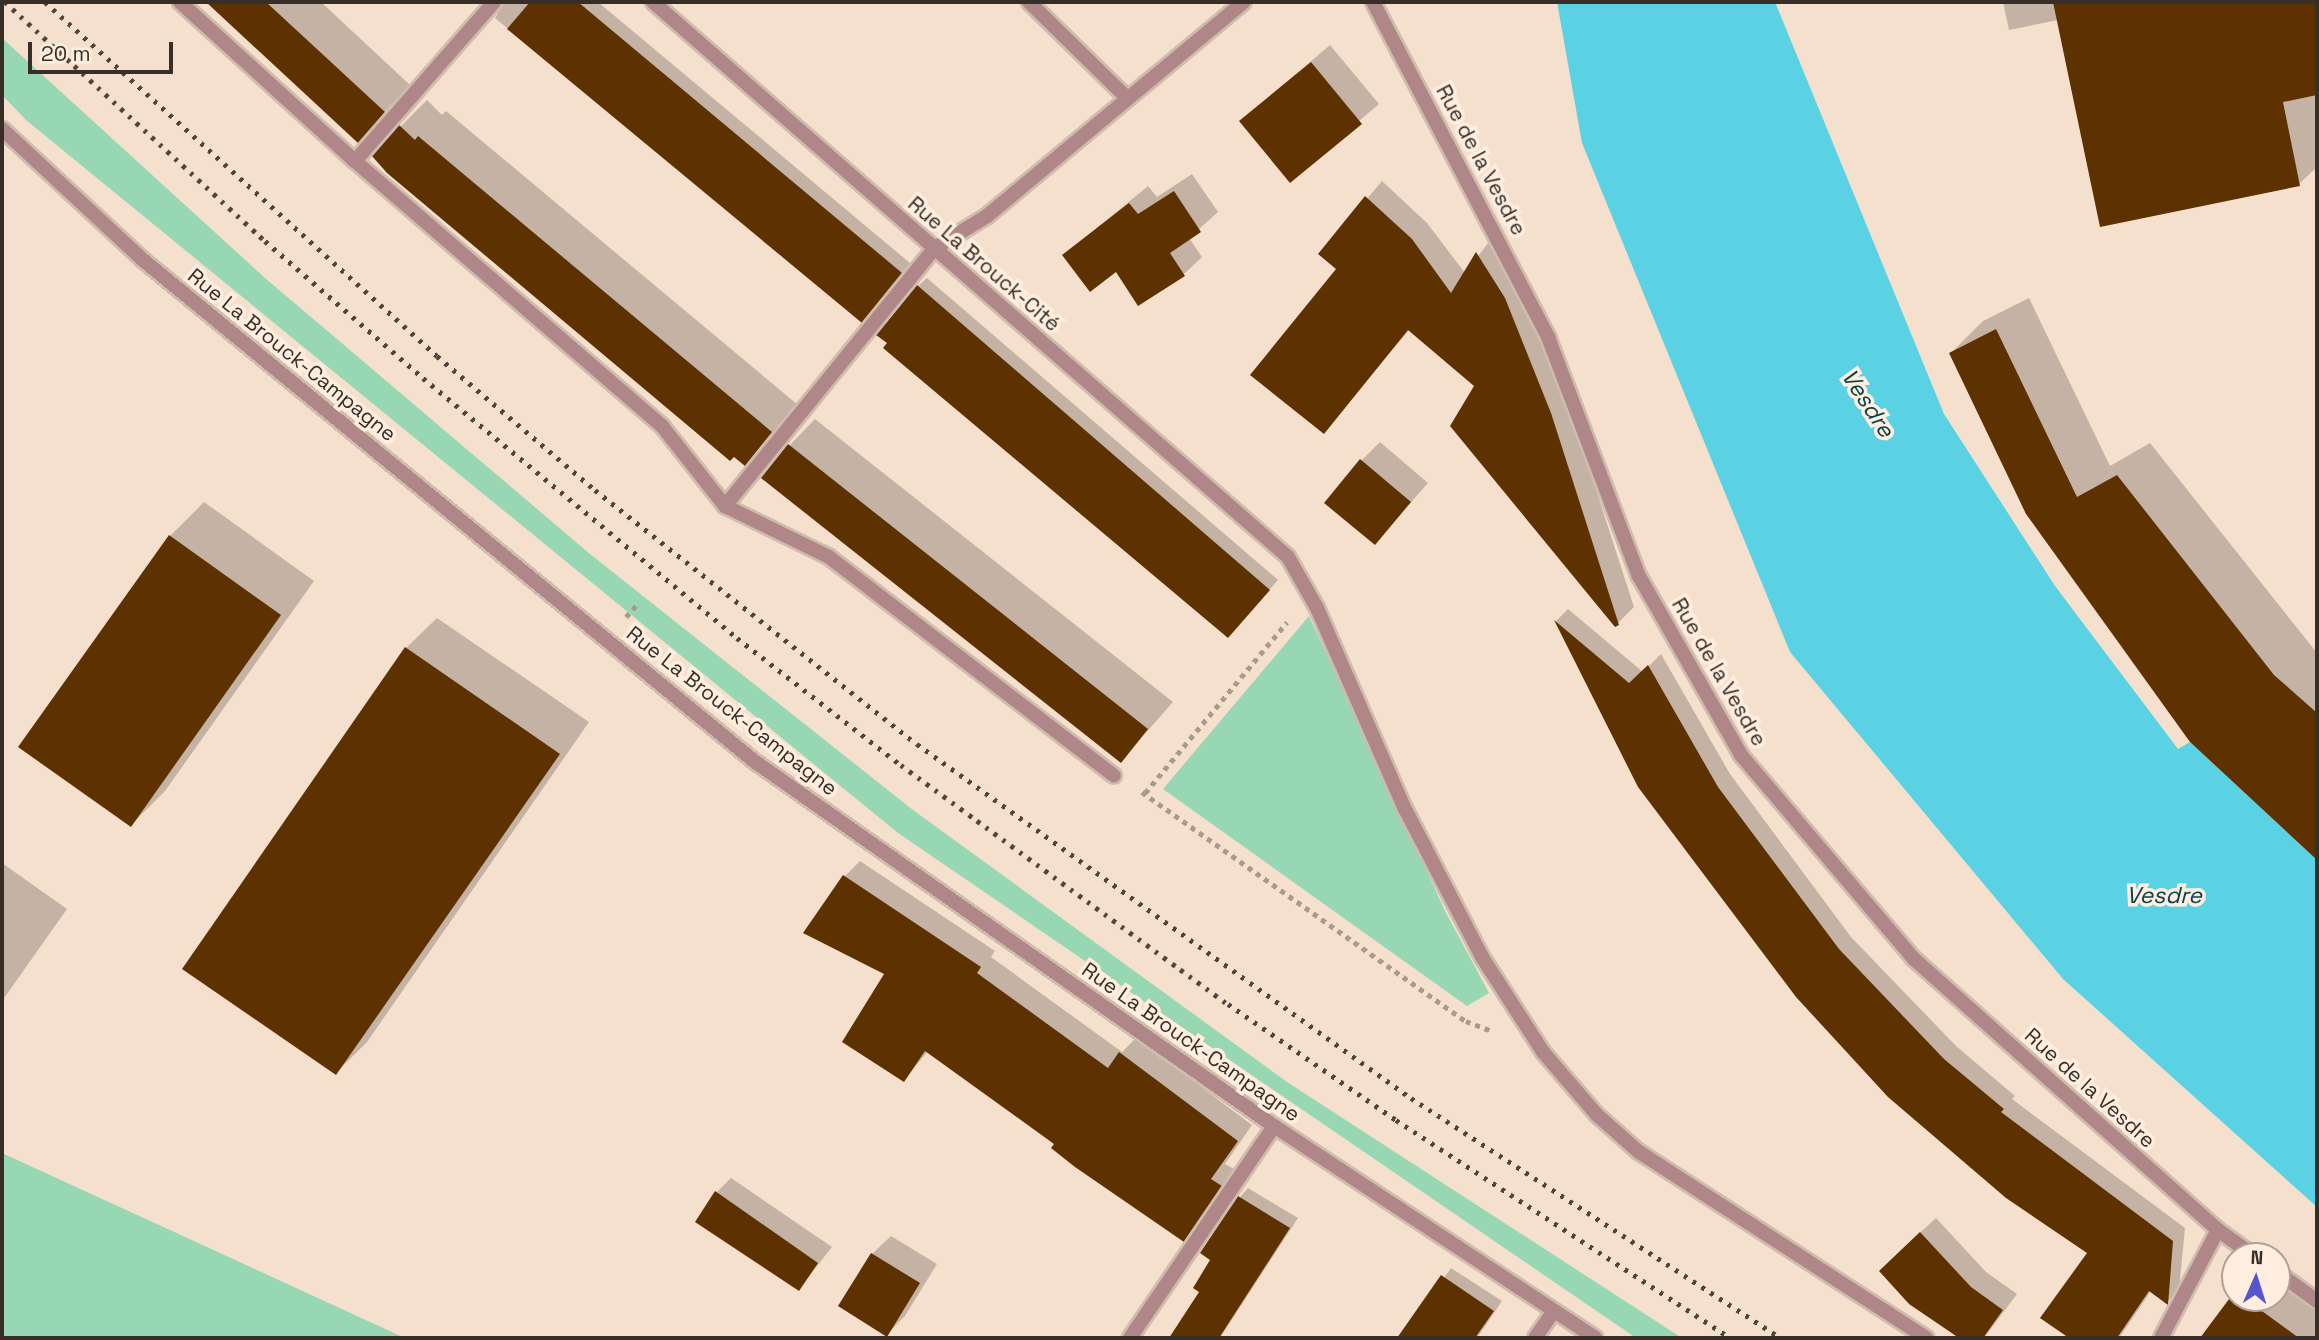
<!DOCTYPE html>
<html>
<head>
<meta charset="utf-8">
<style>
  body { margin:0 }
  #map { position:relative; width:2319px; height:1340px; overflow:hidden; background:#f5e0ce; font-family:"Space Grotesk",sans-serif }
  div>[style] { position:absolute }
  .green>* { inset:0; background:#97d7b3 }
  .water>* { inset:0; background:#5bd2e4 }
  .shadow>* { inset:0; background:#0003 }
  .building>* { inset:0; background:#5e3100 }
  .path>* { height:4.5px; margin-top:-2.25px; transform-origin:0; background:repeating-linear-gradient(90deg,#aa9a8c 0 5px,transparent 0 10px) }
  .roads { filter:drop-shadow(2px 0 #cfbcad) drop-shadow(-2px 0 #cfbcad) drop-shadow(0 2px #cfbcad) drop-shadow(0 -2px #cfbcad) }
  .service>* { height:14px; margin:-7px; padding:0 7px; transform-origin:7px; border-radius:7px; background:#af8789 }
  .minor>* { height:14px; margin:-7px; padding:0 7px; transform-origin:7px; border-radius:7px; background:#af8789 }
  .rail>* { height:5px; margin-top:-2.5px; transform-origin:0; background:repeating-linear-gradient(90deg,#4f453d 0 3.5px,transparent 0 10.5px) }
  span { translate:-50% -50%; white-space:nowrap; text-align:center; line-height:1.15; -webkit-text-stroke:7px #ffeee0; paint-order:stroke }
  .street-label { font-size:21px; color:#362e27 }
  .water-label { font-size:23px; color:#0a424a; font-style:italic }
  .frame { position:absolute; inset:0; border:4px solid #362e27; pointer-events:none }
  .north { position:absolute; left:2221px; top:1242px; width:70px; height:70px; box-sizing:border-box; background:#ffeee0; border:2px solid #afa196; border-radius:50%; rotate:3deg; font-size:19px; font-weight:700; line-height:28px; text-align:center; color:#362e27 }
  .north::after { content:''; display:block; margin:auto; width:24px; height:32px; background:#5656ce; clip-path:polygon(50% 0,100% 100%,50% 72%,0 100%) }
  .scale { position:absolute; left:28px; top:42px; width:145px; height:32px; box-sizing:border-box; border:4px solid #362e27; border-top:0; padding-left:9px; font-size:21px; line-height:24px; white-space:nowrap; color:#362e27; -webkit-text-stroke:5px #ffeee0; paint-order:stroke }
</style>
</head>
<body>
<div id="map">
  <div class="green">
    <i style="clip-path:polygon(2px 38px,265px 278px,590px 554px,913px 810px,1287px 1082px,1682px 1338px,1636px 1338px,898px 833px,26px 120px,2px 95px)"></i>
    <i style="clip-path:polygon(1309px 616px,1446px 913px,1489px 993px,1467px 1006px,1163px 789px)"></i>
    <i style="clip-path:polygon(2px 1153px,405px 1338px,2px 1338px)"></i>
  </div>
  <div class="water">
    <i style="clip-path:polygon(1557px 2px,1775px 2px,1944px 414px,2055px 586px,2178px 749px,2190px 742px,2317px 860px,2317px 1207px,2063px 979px,1790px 652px,1582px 143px)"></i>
  </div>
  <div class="shadow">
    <i style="clip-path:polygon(209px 2px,321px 2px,410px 85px,358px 140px)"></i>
    <i style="clip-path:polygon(504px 2px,598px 2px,910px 263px,862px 321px,495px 18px)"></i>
    <i style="clip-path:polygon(2003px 2px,2317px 2px,2317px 167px,2299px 184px,2058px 20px,2009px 30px)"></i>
    <i style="clip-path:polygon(1330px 45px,1379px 104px,1290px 180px,1241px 121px)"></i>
    <i style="clip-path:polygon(427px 100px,442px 115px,446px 111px,798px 405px,745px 463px,400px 127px)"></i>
    <i style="clip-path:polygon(1192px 174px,1218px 212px,1189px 238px,1202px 257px,1183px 275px,1116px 269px,1064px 255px,1148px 186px,1157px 197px)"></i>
    <i style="clip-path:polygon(1382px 181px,1427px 223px,1465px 273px,1492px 238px,1521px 282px,1566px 397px,1634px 607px,1618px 623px,1476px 386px,1410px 329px,1324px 431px,1338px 269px,1320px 254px)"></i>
    <i style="clip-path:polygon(927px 278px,1278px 580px,1237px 627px,918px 286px)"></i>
    <i style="clip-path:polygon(2029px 298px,2110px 466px,2150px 443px,2317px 653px,2317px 857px,2191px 741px,1951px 353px,1983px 321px)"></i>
    <i style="clip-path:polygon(815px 419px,1173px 702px,1121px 761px,789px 446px)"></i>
    <i style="clip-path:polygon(1380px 442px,1428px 483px,1375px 543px,1362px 460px)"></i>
    <i style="clip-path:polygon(204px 502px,314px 581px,165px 791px,131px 825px,170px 536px)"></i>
    <i style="clip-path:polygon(1568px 609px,1643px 672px,1661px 654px,1730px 774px,1851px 937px,1956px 1046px,2015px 1096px,2012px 1099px,2185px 1228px,2179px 1290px,2167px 1302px,2151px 1291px,2119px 1338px,2072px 1338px,2043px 1318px,2089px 1253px,1640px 786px,1556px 621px)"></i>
    <i style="clip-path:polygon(437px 618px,589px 722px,367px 1042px,336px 1073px,406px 648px)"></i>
    <i style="clip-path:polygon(860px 861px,995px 951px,991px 957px,1122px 1052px,1136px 1038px,1252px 1125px,1225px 1164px,1236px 1170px,1184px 1239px,928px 1051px,904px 1080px,886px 973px,845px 876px)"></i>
    <i style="clip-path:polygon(2px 863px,67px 909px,2px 1001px)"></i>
    <i style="clip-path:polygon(731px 1178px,832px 1247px,799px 1289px,717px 1192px)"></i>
    <i style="clip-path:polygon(1248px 1188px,1298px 1218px,1220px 1338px,1171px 1338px,1202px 1291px,1240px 1197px)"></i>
    <i style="clip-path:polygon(1936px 1218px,1986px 1272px,2017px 1294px,1984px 1338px,1962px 1338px,1910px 1302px,1896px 1255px)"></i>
    <i style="clip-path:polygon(891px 1236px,937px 1264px,905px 1316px,887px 1334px,872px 1254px)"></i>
    <i style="clip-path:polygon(1451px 1268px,1502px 1301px,1477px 1338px,1401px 1338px)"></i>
    <i style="clip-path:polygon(2281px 1283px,2317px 1309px,2317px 1338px,2217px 1338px,2208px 1331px,2235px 1293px,2235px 1298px,2277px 1298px)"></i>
  </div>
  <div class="building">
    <i style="clip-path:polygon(206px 2px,266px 2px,385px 112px,358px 143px)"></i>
    <i style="clip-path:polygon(530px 2px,578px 2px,902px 273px,862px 323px,507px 29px)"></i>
    <i style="clip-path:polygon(2053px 2px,2317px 2px,2317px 95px,2283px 102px,2300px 186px,2100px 227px)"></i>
    <i style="clip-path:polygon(1311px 62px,1362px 124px,1290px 183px,1239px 121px)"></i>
    <i style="clip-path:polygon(399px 125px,415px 140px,418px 136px,772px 432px,745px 466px,734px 457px,730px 461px,387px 173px,372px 156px)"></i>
    <i style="clip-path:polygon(1174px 191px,1201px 232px,1170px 253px,1185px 276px,1138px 306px,1116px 272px,1090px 292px,1062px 255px,1129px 203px,1138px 214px)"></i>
    <i style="clip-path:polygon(1365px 196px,1412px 239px,1451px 293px,1476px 252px,1505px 298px,1551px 413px,1619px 625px,1615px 627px,1450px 426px,1474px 386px,1408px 330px,1324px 434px,1250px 375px,1336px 269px,1318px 254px)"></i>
    <i style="clip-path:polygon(917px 285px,1270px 590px,1228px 638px,883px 348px,887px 343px,876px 335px)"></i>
    <i style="clip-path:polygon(1996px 329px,2077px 497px,2117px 475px,2274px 675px,2317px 713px,2317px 860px,2190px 742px,2026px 514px,1949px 353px)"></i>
    <i style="clip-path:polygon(788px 444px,1148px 729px,1121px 763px,761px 478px)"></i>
    <i style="clip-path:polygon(1360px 459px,1411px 502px,1375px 545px,1324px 503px)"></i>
    <i style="clip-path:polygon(169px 535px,281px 615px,131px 827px,18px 747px)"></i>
    <i style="clip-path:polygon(1554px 620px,1629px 683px,1648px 665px,1718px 787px,1839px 949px,1944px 1059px,2004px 1109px,2001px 1112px,2173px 1241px,2168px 1305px,2149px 1291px,2117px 1338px,2069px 1338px,2040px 1318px,2087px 1253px,2006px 1198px,1888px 1097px,1796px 997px,1638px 787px)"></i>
    <i style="clip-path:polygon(405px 647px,560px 754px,336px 1075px,182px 969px)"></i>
    <i style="clip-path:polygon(843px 875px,981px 967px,977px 973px,1108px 1068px,1119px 1052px,1238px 1141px,1211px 1179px,1222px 1186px,1184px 1242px,1075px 1167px,1051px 1148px,1054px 1144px,925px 1051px,904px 1082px,842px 1042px,884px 974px,803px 933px)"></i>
    <i style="clip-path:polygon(715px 1191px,818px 1263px,799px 1291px,695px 1222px)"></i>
    <i style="clip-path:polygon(1238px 1196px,1290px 1228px,1219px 1338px,1169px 1338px,1199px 1292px,1193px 1288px,1210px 1260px,1200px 1253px)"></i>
    <i style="clip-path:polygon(1920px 1232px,1971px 1287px,2003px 1310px,1983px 1338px,1959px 1338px,1909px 1304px,1879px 1271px)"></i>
    <i style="clip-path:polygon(871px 1253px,920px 1283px,887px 1337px,838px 1306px)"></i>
    <i style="clip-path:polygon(1441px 1275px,1494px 1311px,1475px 1338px,1397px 1338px)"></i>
    <i style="clip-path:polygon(2235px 1291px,2235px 1298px,2244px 1298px,2299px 1338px,2200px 1338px)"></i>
  </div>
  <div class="path">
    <i style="left:626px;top:617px;width:20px;rotate:-49deg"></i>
    <i style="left:1142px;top:792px;width:397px;rotate:35.3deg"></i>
    <i style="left:1466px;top:1021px;width:26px;rotate:21deg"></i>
    <i style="left:1145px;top:793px;width:222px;rotate:-50.3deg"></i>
  </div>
  <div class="roads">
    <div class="service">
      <i style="left:180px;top:2px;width:236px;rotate:42.3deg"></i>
      <i style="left:355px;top:161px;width:406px;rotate:40.8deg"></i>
      <i style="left:662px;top:426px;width:102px;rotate:51.8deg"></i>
      <i style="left:725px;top:506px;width:116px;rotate:26.1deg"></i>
      <i style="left:829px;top:557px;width:359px;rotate:37.5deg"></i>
      <i style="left:1029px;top:2px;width:137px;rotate:44.4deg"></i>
      <i style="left:355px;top:161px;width:211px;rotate:-48.8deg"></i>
      <i style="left:725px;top:506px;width:333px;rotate:-50.9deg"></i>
      <i style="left:1288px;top:557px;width:59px;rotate:60.4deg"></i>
      <i style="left:1317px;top:608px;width:219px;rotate:66.4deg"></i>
      <i style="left:1405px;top:809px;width:167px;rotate:62.5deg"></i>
      <i style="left:1482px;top:957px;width:113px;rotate:57.3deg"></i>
      <i style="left:1543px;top:1052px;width:83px;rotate:49.4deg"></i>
      <i style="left:1597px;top:1115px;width:56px;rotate:41.4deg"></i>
      <i style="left:1639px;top:1152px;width:342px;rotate:32.9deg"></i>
      <i style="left:1130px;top:1338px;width:256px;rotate:-55.8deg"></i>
    </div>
    <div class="minor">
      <i style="left:653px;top:2px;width:843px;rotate:41.15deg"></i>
      <i style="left:1373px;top:2px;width:378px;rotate:62.4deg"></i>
      <i style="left:1548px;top:337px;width:256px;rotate:69.2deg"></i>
      <i style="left:1639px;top:576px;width:206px;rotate:60.3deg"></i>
      <i style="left:1741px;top:755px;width:267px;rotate:49.7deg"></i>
      <i style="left:1914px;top:959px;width:407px;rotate:41.7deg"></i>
      <i style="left:2218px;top:1230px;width:44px;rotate:35.8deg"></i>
      <i style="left:2px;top:129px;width:192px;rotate:42.9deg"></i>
      <i style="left:143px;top:260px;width:790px;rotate:39.35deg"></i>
      <i style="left:754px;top:761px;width:635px;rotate:35.07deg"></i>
      <i style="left:1274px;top:1126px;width:385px;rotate:33.4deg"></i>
      <i style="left:935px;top:248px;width:61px;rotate:-31.6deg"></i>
      <i style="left:987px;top:216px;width:334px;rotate:-39.8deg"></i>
      <i style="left:2277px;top:1272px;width:49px;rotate:35.9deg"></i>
      <i style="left:1535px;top:1338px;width:32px;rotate:-55deg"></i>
      <i style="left:2161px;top:1338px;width:122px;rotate:-62.2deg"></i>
    </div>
  </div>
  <div class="rail">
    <i style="left:5px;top:2px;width:353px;rotate:42.6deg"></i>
    <i style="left:265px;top:241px;width:209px;rotate:40.9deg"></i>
    <i style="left:423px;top:378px;width:408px;rotate:39.6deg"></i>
    <i style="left:737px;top:638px;width:207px;rotate:37.8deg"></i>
    <i style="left:901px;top:765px;width:405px;rotate:36.2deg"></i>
    <i style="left:1228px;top:1004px;width:204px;rotate:34.6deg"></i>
    <i style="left:1396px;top:1120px;width:400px;rotate:33.1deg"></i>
    <i style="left:45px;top:2px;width:528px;rotate:42.08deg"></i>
    <i style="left:437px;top:356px;width:207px;rotate:40.3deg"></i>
    <i style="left:595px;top:490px;width:410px;rotate:38.3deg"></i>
    <i style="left:917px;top:744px;width:608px;rotate:35.63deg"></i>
    <i style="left:1411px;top:1098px;width:441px;rotate:33deg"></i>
  </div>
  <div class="street-label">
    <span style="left:1481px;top:160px;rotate:62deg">Rue de la Vesdre</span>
    <span style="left:984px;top:264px;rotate:41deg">Rue La Brouck-Cité</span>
    <span style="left:292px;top:355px;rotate:39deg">Rue La Brouck-Campagne</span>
    <span style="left:1719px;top:672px;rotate:60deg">Rue de la Vesdre</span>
    <span style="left:732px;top:711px;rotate:38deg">Rue La Brouck-Campagne</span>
    <span style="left:1191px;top:1042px;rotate:35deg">Rue La Brouck-Campagne</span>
    <span style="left:2090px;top:1088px;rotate:42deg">Rue de la Vesdre</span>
  </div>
  <div class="water-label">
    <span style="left:1868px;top:403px;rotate:57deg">Vesdre</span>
    <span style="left:2164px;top:895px">Vesdre</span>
  </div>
  <div class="frame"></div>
  <div class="north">N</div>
  <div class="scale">20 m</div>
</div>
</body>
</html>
